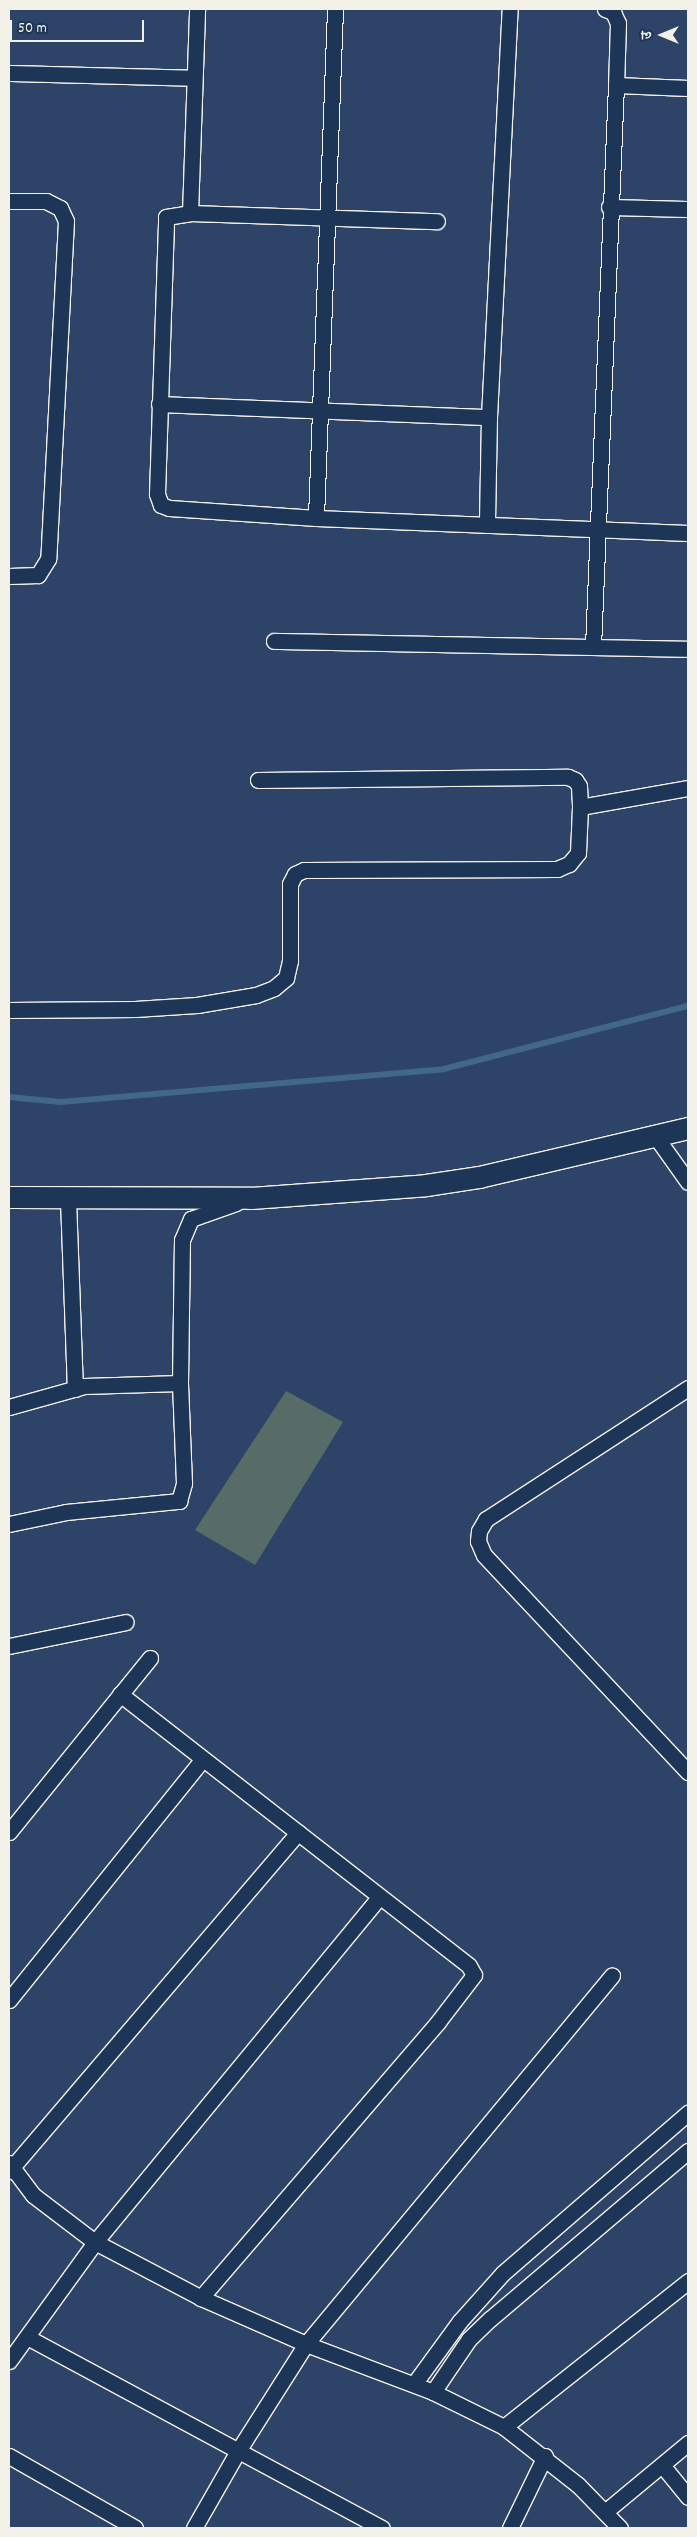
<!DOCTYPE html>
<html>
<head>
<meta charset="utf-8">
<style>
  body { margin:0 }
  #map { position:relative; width:697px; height:2537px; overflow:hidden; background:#2d4367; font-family:Dekko,"Playpen Sans Deva",sans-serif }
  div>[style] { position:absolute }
  .green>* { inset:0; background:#576c67 }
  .stream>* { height:5.5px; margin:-2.75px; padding:0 2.75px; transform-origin:2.75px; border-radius:2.75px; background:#416888 }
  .roads { filter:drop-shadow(1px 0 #f4f1e8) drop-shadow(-1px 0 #f4f1e8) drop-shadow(0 1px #f4f1e8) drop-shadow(0 -1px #f4f1e8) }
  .street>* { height:15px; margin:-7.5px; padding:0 7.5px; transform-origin:7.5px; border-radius:7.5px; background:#1d3557 }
  .secondary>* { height:21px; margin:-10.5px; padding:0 10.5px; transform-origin:10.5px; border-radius:10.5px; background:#1d3557 }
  span { translate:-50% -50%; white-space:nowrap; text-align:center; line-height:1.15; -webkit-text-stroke:4px #1d3557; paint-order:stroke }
  .frame { position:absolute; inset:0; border:10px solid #f4f1e8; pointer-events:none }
  .north { position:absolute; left:637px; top:10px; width:50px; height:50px; -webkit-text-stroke:4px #1d3557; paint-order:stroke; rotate:270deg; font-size:14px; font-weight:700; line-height:20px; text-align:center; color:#f4f1e8 }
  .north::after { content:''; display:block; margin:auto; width:18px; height:22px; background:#f4f1e8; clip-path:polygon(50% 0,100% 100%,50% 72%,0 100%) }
  .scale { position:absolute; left:10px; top:20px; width:134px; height:22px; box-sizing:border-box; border:2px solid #f4f1e8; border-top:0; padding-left:6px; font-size:15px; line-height:18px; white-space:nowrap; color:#f4f1e8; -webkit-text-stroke:4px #1d3557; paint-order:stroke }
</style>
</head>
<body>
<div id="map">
  <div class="green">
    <i style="clip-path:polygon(286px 1391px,343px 1422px,255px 1565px,195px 1530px)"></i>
  </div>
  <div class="stream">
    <i style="left:9px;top:1097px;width:52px;rotate:5.5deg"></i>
    <i style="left:61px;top:1102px;width:384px;rotate:-4.9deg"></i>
    <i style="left:444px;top:1069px;width:252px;rotate:-14.5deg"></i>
  </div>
  <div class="roads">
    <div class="street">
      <i style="left:335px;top:9px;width:509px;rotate:92.14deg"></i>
      <i style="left:316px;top:518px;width:372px;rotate:2.3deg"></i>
      <i style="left:605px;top:9px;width:9px;rotate:21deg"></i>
      <i style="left:613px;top:12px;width:12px;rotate:66deg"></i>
      <i style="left:618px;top:23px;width:62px;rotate:91.8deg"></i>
      <i style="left:616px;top:85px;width:72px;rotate:2.4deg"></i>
      <i style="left:9px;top:73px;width:185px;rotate:1.5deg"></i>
      <i style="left:9px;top:201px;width:37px"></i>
      <i style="left:46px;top:201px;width:16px;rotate:27deg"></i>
      <i style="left:60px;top:208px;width:14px;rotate:65deg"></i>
      <i style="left:66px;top:221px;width:338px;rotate:93deg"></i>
      <i style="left:48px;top:559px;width:19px;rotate:122deg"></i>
      <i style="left:38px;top:575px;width:29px;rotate:178deg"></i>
      <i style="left:609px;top:207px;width:79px;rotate:1.5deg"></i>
      <i style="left:190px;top:213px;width:204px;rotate:-88deg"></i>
      <i style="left:159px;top:404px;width:330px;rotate:2.3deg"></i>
      <i style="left:489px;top:417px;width:108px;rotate:91.1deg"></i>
      <i style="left:489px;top:417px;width:409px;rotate:-87.1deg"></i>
      <i style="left:316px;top:518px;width:147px;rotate:-176.1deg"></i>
      <i style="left:169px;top:508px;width:9px;rotate:-159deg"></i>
      <i style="left:161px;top:505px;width:12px;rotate:-110deg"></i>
      <i style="left:157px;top:494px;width:277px;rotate:-88.1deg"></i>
      <i style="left:166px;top:217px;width:24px;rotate:-9deg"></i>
      <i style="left:190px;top:213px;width:247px;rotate:1.9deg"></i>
      <i style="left:274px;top:641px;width:414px;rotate:1.1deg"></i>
      <i style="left:593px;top:647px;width:562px;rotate:-87.66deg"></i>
      <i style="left:258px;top:780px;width:310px;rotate:-0.6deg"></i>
      <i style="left:568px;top:777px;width:8px;rotate:23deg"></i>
      <i style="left:575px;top:780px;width:7px;rotate:56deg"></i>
      <i style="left:579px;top:786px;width:21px;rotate:87deg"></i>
      <i style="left:9px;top:1010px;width:126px;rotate:-0.5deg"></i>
      <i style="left:135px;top:1009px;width:62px;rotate:-3.7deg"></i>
      <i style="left:197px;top:1005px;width:60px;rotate:-9.6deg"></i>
      <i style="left:256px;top:995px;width:19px;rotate:-21deg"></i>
      <i style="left:274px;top:988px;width:16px;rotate:-40deg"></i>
      <i style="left:286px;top:978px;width:17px;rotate:-77deg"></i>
      <i style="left:290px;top:961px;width:77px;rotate:-90deg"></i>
      <i style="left:290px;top:884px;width:11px;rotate:-63deg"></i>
      <i style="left:295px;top:874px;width:10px;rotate:-24deg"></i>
      <i style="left:304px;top:870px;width:253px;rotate:-0.2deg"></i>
      <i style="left:557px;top:869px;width:13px;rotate:-23deg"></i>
      <i style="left:569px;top:864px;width:14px;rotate:-51deg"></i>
      <i style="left:578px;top:853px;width:46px;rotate:-87.5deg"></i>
      <i style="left:580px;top:807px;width:110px;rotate:-10deg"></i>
      <i style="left:656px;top:1137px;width:55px;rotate:54.6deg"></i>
      <i style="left:68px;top:1199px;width:190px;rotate:87.9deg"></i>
      <i style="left:688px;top:1388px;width:241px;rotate:147deg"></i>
      <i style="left:486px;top:1519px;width:14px;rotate:120deg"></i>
      <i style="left:479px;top:1531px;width:10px;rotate:96deg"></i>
      <i style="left:478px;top:1541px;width:15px;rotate:67deg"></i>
      <i style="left:484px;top:1555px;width:298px;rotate:46.8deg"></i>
      <i style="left:9px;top:1407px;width:78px;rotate:-15.6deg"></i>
      <i style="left:84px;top:1386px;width:96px;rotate:-1.8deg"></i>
      <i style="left:9px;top:1524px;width:58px;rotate:-11.9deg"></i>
      <i style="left:66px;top:1512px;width:114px;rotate:-5.6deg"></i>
      <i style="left:179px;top:1501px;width:19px;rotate:-74deg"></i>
      <i style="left:184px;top:1483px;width:100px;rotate:-92.3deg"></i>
      <i style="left:180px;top:1383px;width:143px;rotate:-89.2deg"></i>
      <i style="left:182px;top:1240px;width:23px;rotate:-67deg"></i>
      <i style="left:191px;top:1219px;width:48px;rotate:-19.6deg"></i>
      <i style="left:9px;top:1646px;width:119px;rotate:-11.6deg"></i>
      <i style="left:120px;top:1694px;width:442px;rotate:37.9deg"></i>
      <i style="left:469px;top:1966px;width:10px;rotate:61deg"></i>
      <i style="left:474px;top:1975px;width:59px;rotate:127.5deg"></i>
      <i style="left:438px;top:2022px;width:364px;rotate:130.7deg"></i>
      <i style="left:9px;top:1832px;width:224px;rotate:-51deg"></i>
      <i style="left:9px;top:2000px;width:308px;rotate:-51.2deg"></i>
      <i style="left:9px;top:2163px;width:40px;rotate:53deg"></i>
      <i style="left:33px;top:2195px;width:78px;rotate:37.2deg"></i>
      <i style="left:95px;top:2242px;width:120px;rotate:27.8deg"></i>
      <i style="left:201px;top:2298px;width:115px;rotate:23.7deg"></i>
      <i style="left:306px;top:2344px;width:136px;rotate:20.7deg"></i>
      <i style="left:433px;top:2392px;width:79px;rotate:26.2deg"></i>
      <i style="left:504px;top:2427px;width:94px;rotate:38.1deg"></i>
      <i style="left:578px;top:2485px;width:60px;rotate:45.7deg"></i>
      <i style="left:9px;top:2171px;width:445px;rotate:-49.5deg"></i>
      <i style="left:27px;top:2337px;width:403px;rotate:28.3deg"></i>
      <i style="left:9px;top:2361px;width:147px;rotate:-54.1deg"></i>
      <i style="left:95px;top:2242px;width:446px;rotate:-50.5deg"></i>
      <i style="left:414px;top:2384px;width:78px;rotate:-53.9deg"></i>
      <i style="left:460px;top:2321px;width:64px;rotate:-48.1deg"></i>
      <i style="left:503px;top:2273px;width:245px;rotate:-40.9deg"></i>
      <i style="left:433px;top:2392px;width:64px;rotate:-55.8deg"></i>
      <i style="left:469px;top:2339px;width:29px;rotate:-44deg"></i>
      <i style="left:490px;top:2319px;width:260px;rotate:-40.3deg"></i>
      <i style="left:504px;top:2427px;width:235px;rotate:-38.4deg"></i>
      <i style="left:9px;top:2456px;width:145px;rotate:29.7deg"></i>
      <i style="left:662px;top:2465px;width:41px;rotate:50.9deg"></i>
      <i style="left:606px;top:2511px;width:107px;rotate:-39.7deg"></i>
      <i style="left:194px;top:2528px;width:89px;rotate:-60.3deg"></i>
      <i style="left:238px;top:2451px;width:127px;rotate:-57.6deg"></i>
      <i style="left:306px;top:2344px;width:479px;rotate:-50.3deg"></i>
      <i style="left:510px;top:2528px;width:80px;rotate:-64.1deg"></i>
    </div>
    <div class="secondary">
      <i style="left:9px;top:1197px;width:242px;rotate:0.2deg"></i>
      <i style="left:251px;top:1198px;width:175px;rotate:-4.2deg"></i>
      <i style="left:426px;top:1185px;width:54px;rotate:-8.6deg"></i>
      <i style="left:479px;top:1177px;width:215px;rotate:-13.2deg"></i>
    </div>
  </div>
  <div class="frame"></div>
  <div class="north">उ</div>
  <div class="scale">50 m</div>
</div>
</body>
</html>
